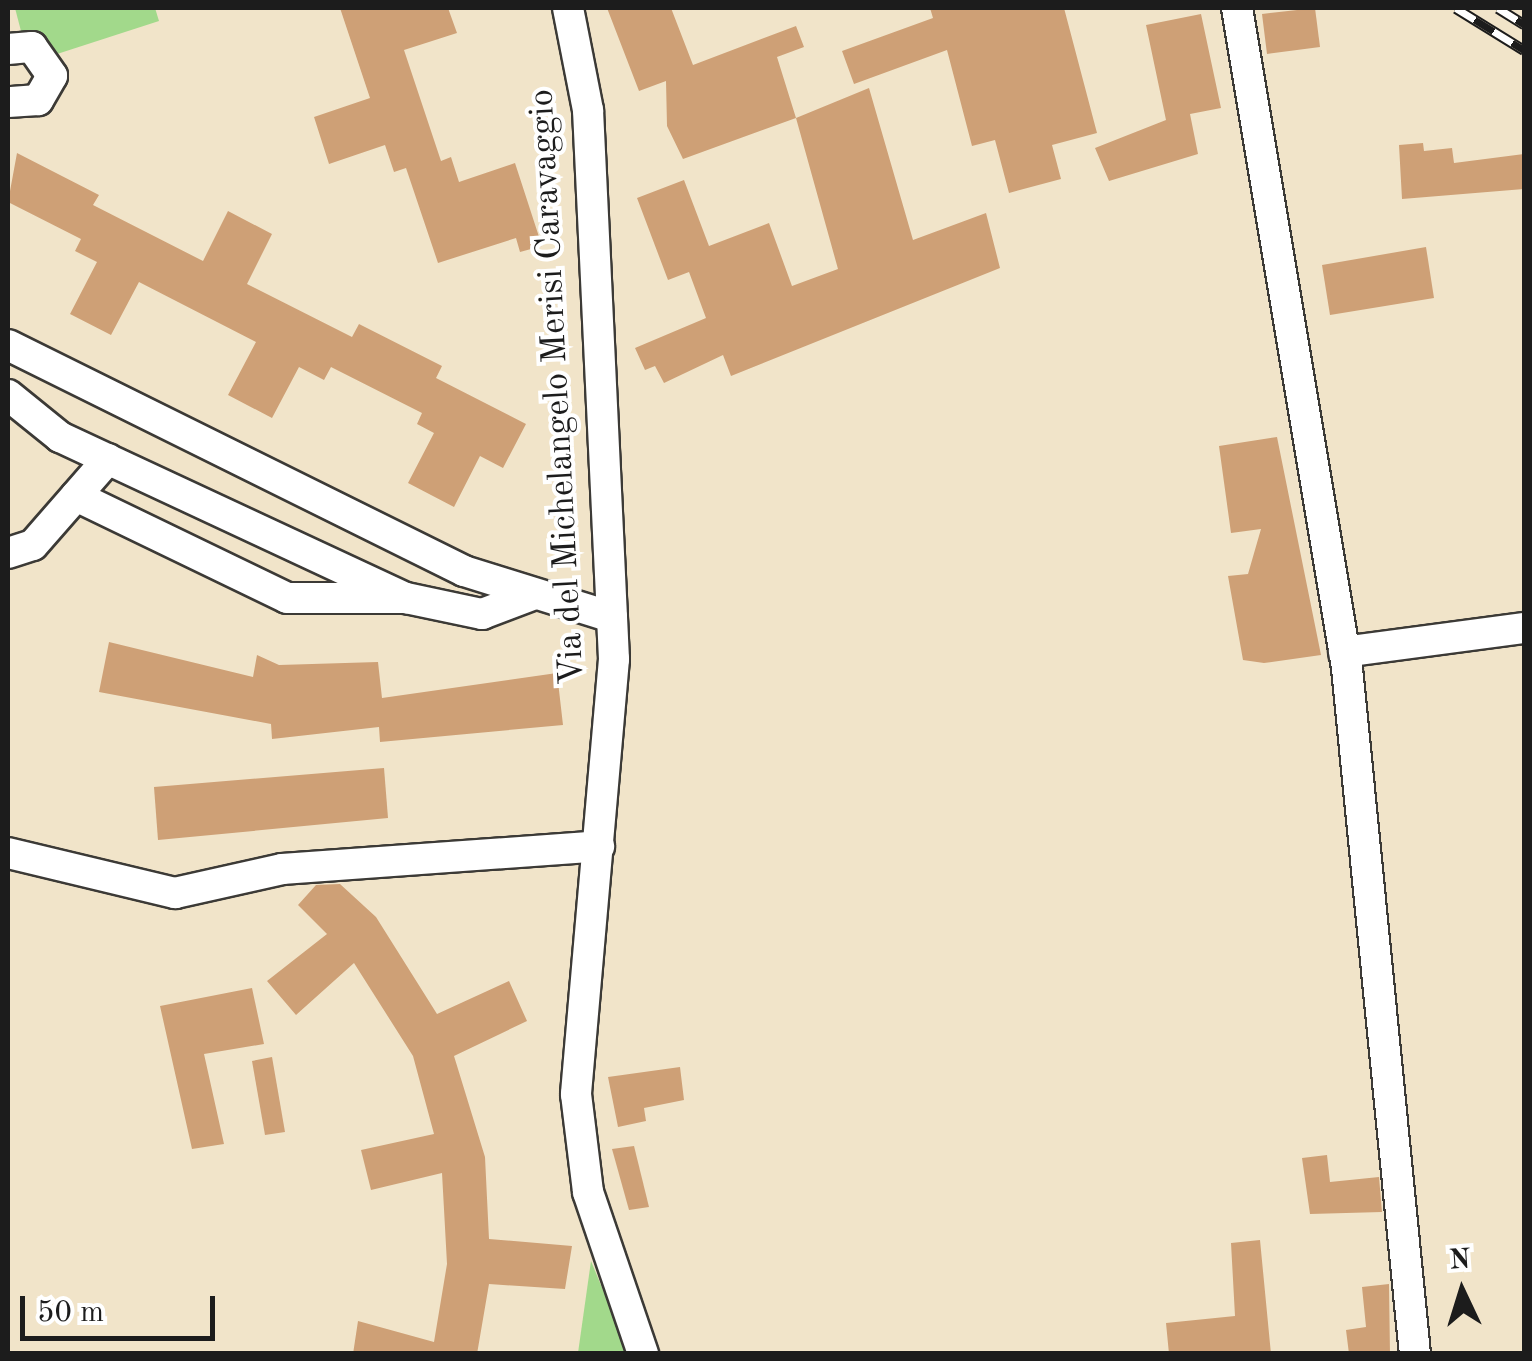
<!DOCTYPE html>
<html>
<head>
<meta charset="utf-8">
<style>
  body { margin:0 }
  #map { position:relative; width:1532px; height:1361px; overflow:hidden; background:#f1e4c9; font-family:"Old Standard TT",serif }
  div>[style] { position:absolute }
  .green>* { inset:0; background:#a2d98b }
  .building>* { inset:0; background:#cea076 }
  .roads { filter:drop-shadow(2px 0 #3c3a36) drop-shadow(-2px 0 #3c3a36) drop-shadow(0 2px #3c3a36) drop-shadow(0 -2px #3c3a36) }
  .minor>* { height:30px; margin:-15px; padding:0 15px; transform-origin:15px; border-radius:15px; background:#fff }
  .rail>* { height:11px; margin-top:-5.5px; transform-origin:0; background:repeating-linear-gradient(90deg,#fff 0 22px,#1c1c1c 0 44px); box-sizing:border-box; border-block:2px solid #1c1c1c }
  span { translate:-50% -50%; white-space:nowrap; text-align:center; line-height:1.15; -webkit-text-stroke:8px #fff; paint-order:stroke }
  .street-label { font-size:35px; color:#1c1c1c }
  .frame { position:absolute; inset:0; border:10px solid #1c1c1c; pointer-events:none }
  .north { position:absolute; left:1412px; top:1241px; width:100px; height:100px; -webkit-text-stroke:8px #fff; paint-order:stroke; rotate:356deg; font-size:28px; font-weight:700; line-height:40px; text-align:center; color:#1c1c1c }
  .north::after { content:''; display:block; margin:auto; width:35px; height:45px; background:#1c1c1c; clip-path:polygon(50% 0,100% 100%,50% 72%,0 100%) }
  .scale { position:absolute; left:20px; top:1296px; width:195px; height:45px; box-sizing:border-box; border:5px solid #1c1c1c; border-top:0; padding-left:12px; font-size:30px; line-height:35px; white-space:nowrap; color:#1c1c1c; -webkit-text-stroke:8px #fff; paint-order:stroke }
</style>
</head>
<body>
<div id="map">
  <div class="green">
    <i style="clip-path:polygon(15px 8px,155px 8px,159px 21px,54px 55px,22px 35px)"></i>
    <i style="clip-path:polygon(591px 1261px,629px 1353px,578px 1353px)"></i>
  </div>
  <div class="building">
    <i style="clip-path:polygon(340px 8px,448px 8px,457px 33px,404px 50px,441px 161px,451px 157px,459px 182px,515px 163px,542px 246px,520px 252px,516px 238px,438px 263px,406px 168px,394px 172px,385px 145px,329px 164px,314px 117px,370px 98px)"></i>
    <i style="clip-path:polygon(607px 8px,671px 8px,693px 65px,796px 26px,804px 47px,777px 57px,796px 118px,683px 159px,667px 126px,666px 81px,639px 91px)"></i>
    <i style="clip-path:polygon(930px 8px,1064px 8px,1097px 133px,1052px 145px,1061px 179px,1009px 193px,995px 140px,972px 146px,947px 50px,854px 84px,842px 51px,933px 18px)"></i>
    <i style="clip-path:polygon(1315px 8px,1320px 47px,1267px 54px,1262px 14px)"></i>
    <i style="clip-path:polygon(1201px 14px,1221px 108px,1190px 114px,1198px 154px,1109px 181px,1095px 148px,1166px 120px,1146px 25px)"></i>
    <i style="clip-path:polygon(869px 88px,913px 240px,986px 213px,1000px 268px,731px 376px,723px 355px,664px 383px,655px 366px,645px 370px,635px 348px,706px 318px,689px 272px,668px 280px,637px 198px,684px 180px,709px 246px,769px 223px,792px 286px,838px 269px,796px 118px)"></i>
    <i style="clip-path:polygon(1423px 143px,1424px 151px,1452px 148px,1454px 163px,1524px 154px,1524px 189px,1402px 199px,1399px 145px)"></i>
    <i style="clip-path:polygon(17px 153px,99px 195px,93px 205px,203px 261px,228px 211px,272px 234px,247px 284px,352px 337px,359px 324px,442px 366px,436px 378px,526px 424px,503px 468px,480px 456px,454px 507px,408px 483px,434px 433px,417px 424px,422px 413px,331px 367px,324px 380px,299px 367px,272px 418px,228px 395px,256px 342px,139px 282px,111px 335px,70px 314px,97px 262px,75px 251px,81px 239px,8px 202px)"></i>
    <i style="clip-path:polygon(1426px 247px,1434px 298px,1330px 315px,1322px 265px)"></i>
    <i style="clip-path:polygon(1277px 437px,1321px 655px,1264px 663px,1243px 660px,1228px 576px,1248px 574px,1261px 529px,1231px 533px,1219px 446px)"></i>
    <i style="clip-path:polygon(109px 642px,253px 677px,257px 655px,279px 665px,378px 662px,382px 698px,557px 673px,563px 725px,380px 742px,379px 727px,272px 739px,271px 724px,99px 692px)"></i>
    <i style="clip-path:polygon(384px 768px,388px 818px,158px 840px,154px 787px)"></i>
    <i style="clip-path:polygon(340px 884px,376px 917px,437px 1014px,509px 981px,527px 1021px,454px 1056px,485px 1157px,489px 1239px,572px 1246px,565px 1289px,489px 1284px,477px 1354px,353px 1354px,358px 1321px,434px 1342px,447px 1264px,442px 1173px,371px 1190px,361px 1150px,434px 1134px,413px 1056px,354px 963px,296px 1015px,267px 981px,327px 934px,298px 905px,316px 885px)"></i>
    <i style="clip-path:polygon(252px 988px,264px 1044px,204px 1054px,224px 1144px,192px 1149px,160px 1006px)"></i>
    <i style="clip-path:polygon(272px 1057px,285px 1132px,265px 1135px,252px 1061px)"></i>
    <i style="clip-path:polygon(680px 1067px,684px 1100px,644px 1108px,646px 1121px,618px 1127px,608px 1077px)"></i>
    <i style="clip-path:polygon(634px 1146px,649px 1207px,629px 1210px,612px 1149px)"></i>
    <i style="clip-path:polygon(1327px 1155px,1330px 1182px,1379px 1177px,1382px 1212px,1310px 1214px,1302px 1158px)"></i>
    <i style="clip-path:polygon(1260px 1240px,1271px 1354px,1169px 1354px,1166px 1323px,1235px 1316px,1231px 1243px)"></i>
    <i style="clip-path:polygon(1389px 1284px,1390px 1354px,1349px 1354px,1346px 1330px,1366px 1327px,1362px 1287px)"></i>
  </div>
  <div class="roads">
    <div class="minor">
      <i style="left:568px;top:8px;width:104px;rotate:78.9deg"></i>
      <i style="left:588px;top:110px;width:550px;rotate:87.29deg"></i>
      <i style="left:614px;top:659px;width:437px;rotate:95deg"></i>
      <i style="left:576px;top:1094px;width:99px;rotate:83deg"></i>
      <i style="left:588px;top:1192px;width:171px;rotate:71.2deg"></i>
      <i style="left:1237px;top:8px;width:669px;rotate:80.54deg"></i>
      <i style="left:1347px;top:668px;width:689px;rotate:84.34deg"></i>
      <i style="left:8px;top:49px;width:24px;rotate:-5deg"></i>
      <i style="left:32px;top:47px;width:35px;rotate:55deg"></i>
      <i style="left:52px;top:76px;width:28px;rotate:120deg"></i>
      <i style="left:38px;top:100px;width:30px;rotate:176deg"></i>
      <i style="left:8px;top:345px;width:509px;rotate:26.36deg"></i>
      <i style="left:464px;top:571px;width:155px;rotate:17.3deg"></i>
      <i style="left:8px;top:395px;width:67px;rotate:38.9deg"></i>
      <i style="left:60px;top:437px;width:382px;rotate:25deg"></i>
      <i style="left:406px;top:598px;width:78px;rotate:11.9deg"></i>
      <i style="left:482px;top:614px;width:53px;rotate:-20.8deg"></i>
      <i style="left:76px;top:496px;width:234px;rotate:25.8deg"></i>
      <i style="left:287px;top:598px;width:117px"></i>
      <i style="left:8px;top:553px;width:26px;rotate:-18deg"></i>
      <i style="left:33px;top:545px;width:114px;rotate:-48.9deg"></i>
      <i style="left:1344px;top:652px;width:182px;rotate:-7.6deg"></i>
      <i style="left:8px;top:853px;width:172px;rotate:13.5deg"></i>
      <i style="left:175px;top:893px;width:110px;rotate:-12.6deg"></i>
      <i style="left:282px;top:869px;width:318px;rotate:-4.1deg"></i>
    </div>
  </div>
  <div class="rail">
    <i style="left:1456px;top:8px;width:80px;rotate:31.7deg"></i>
    <i style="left:1498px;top:8px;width:31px;rotate:32deg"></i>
  </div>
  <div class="street-label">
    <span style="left:558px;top:387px;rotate:-93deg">Via del Michelangelo Merisi Caravaggio</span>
  </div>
  <div class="frame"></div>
  <div class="north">N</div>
  <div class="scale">50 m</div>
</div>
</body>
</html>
